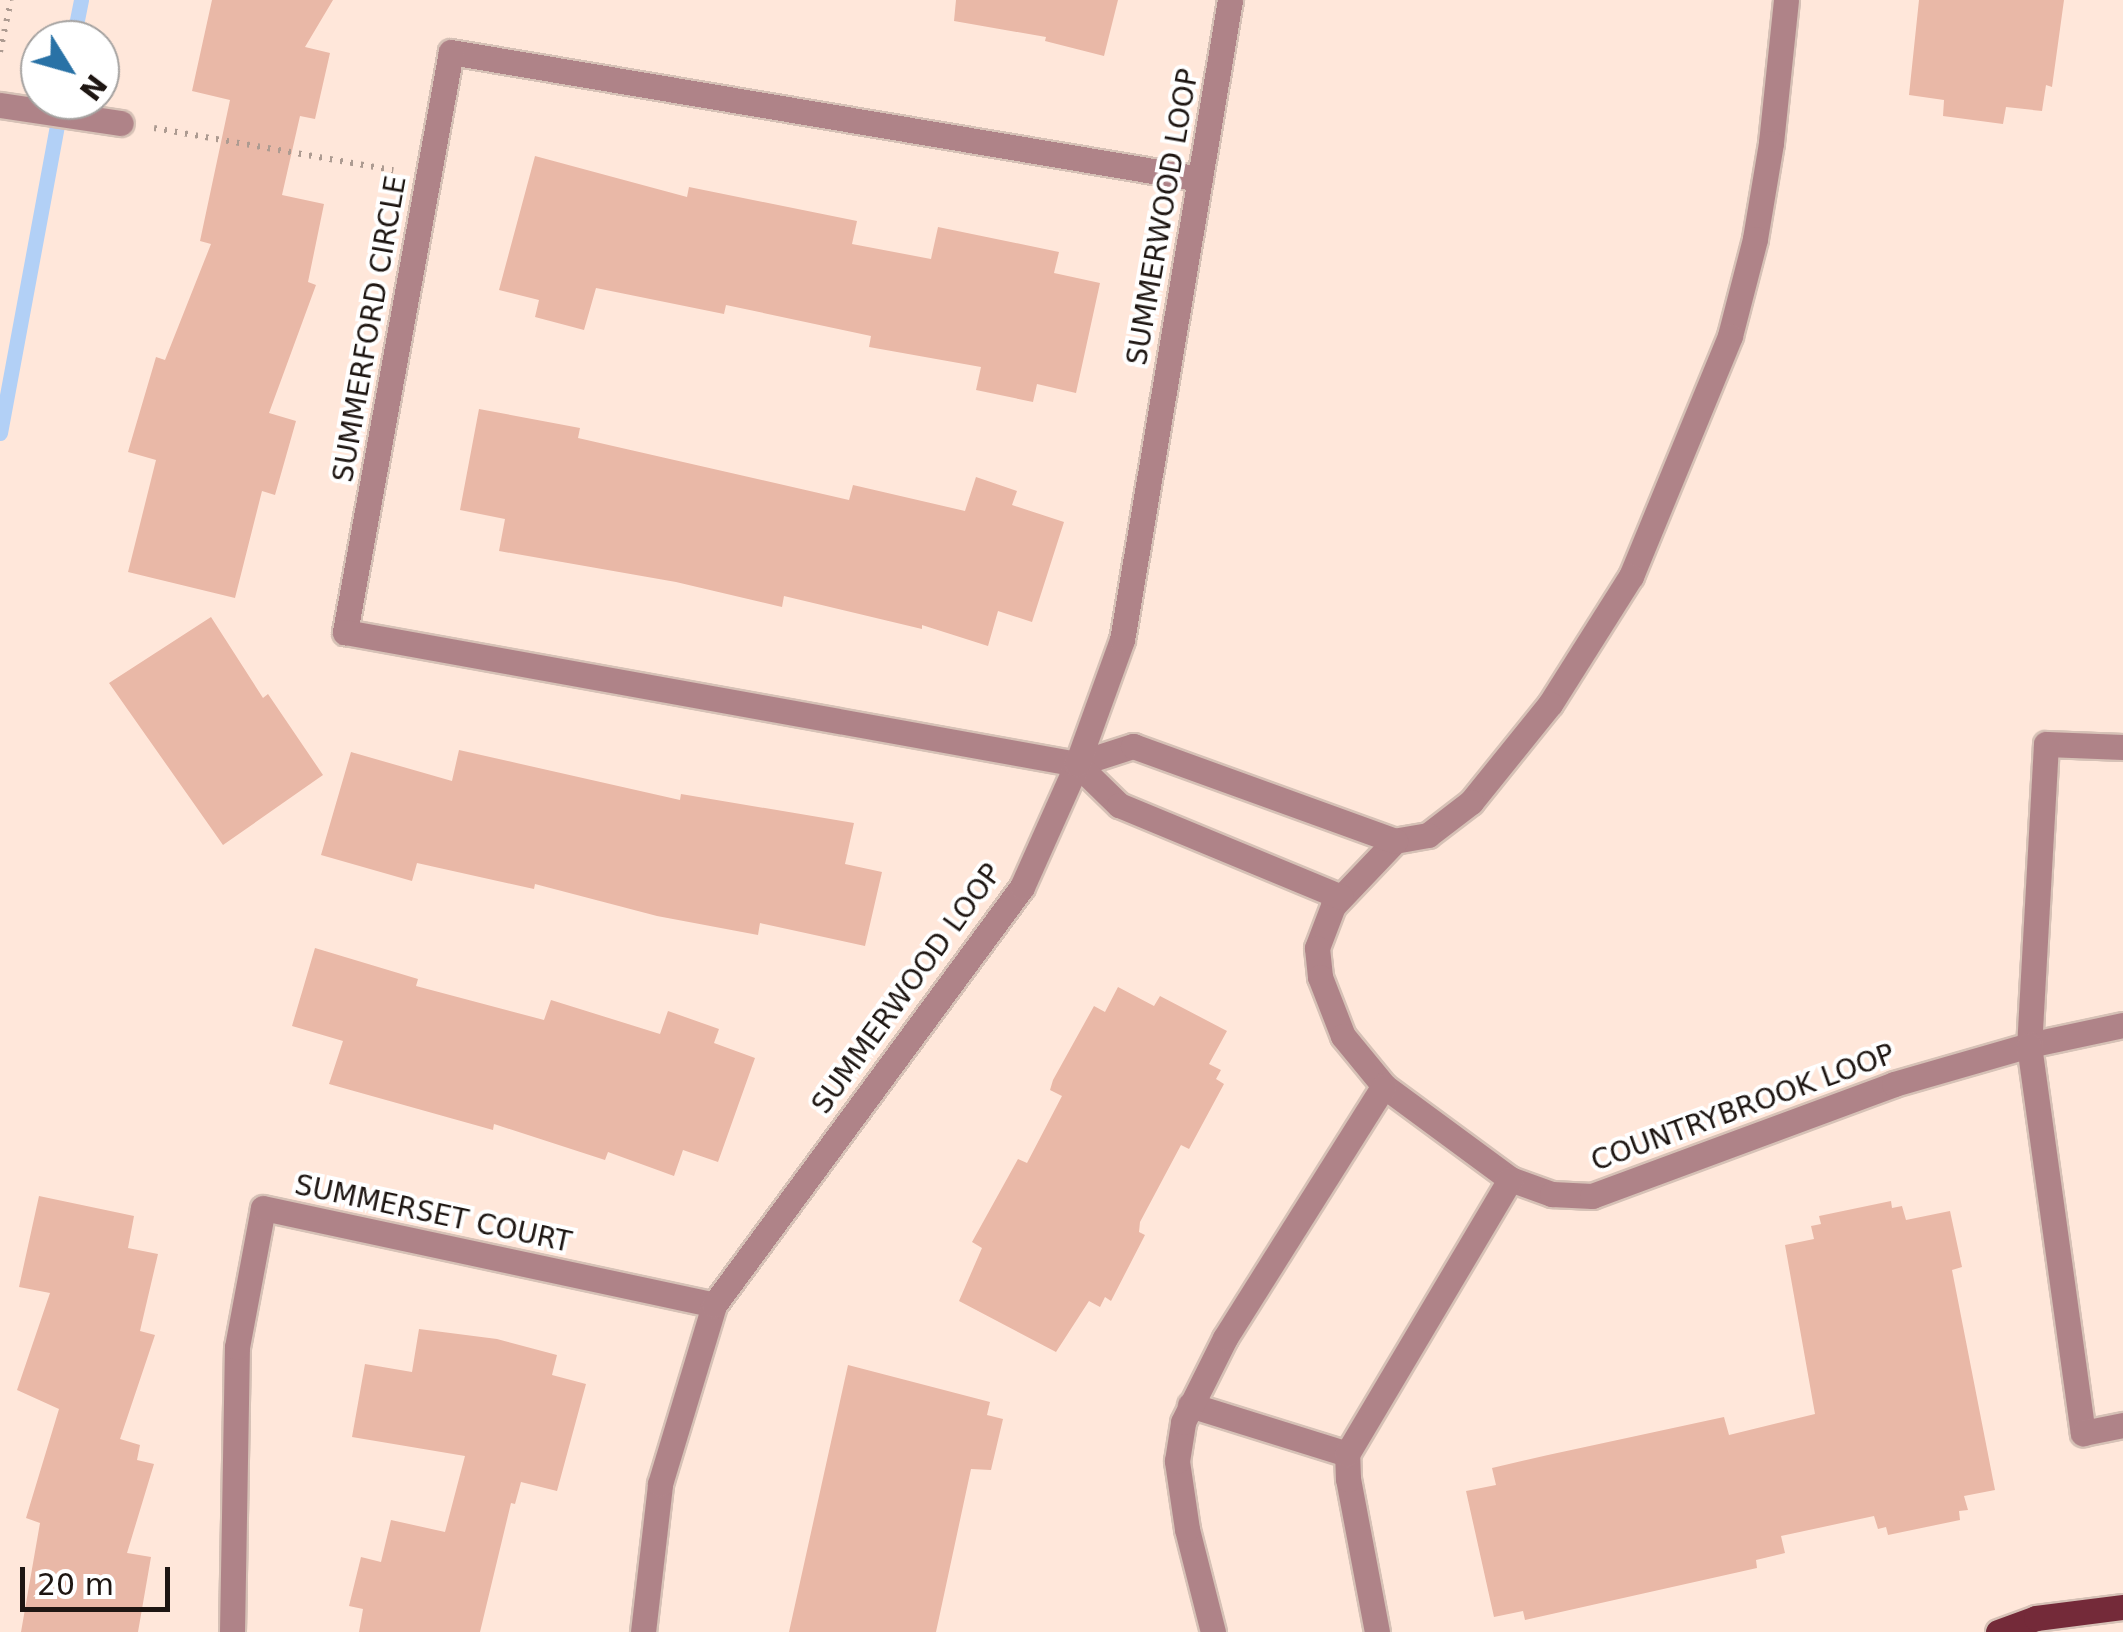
<!DOCTYPE html>
<html>
<head>
<meta charset="utf-8">
<style>
  body { margin:0 }
  #map { position:relative; width:2123px; height:1632px; overflow:hidden; background:#ffe7da; font-family:"DejaVu Sans",sans-serif }
  div>[style] { position:absolute }
  .stream>* { height:15px; margin:-7.5px; padding:0 7.5px; transform-origin:7.5px; border-radius:7.5px; background:#b2d0f6 }
  .building>* { inset:0; background:#e9b8a7 }
  .path>* { height:6px; margin-top:-3px; transform-origin:0; background:repeating-linear-gradient(90deg,#ad9b91 0 2.5px,transparent 0 10.5px) }
  .roads { filter:drop-shadow(2px 0 #d6c1b6) drop-shadow(-2px 0 #d6c1b6) drop-shadow(0 2px #d6c1b6) drop-shadow(0 -2px #d6c1b6) }
  .minor>* { height:25px; margin:-12.5px; padding:0 12.5px; transform-origin:12.5px; border-radius:12.5px; background:#af8388 }
  .major>* { height:25px; margin:-12.5px; padding:0 12.5px; transform-origin:12.5px; border-radius:12.5px; background:#742a39 }
  span { translate:-50% -50%; white-space:nowrap; text-align:center; line-height:1.15; -webkit-text-stroke:8px #fff; paint-order:stroke }
  .street-label { font-size:28px; color:#1e1612 }
  .north { position:absolute; left:20px; top:20px; width:100px; height:100px; box-sizing:border-box; background:#fff; border:2px solid #a5a2a0; border-radius:50%; rotate:127deg; font-size:28px; font-weight:700; line-height:40px; text-align:center; color:#1e1612 }
  .north::after { content:''; display:block; margin:auto; width:35px; height:45px; background:#2972a6; clip-path:polygon(50% 0,100% 100%,50% 72%,0 100%) }
  .scale { position:absolute; left:20px; top:1567px; width:150px; height:45px; box-sizing:border-box; border:5px solid #1e1612; border-top:0; padding-left:12px; font-size:30px; line-height:35px; white-space:nowrap; color:#1e1612; -webkit-text-stroke:8px #fff; paint-order:stroke }
</style>
</head>
<body>
<div id="map">
  <div class="stream">
    <i style="left:73px;top:40px;width:41px;rotate:-78.7deg"></i>
    <i style="left:0;top:433px;width:339px;rotate:-79.5deg"></i>
  </div>
  <div class="building">
    <i style="clip-path:polygon(212px 0,333px 0,305px 47px,330px 53px,315px 119px,300px 116px,282px 195px,324px 204px,308px 282px,316px 285px,269px 413px,296px 421px,275px 495px,262px 491px,235px 598px,128px 572px,156px 460px,128px 452px,156px 357px,165px 360px,211px 244px,200px 241px,230px 100px,192px 91px)"></i>
    <i style="clip-path:polygon(956px 0,1118px 0,1104px 56px,1045px 41px,1046px 37px,954px 21px)"></i>
    <i style="clip-path:polygon(1919px 0,2064px 0,2052px 87px,2046px 85px,2042px 111px,2006px 107px,2003px 124px,1943px 116px,1944px 100px,1909px 95px)"></i>
    <i style="clip-path:polygon(535px 156px,687px 197px,689px 187px,857px 221px,852px 244px,931px 259px,938px 227px,1059px 252px,1054px 273px,1100px 283px,1076px 393px,1037px 384px,1033px 402px,976px 390px,981px 367px,869px 347px,871px 336px,726px 305px,724px 314px,596px 288px,584px 330px,535px 317px,539px 300px,499px 290px)"></i>
    <i style="clip-path:polygon(479px 409px,580px 428px,578px 438px,849px 500px,853px 485px,965px 511px,976px 477px,1017px 491px,1012px 505px,1064px 522px,1032px 622px,998px 611px,988px 646px,922px 625px,922px 629px,784px 596px,782px 607px,676px 582px,499px 551px,505px 519px,460px 510px)"></i>
    <i style="clip-path:polygon(211px 617px,263px 698px,268px 694px,323px 775px,223px 845px,109px 683px)"></i>
    <i style="clip-path:polygon(459px 750px,680px 800px,681px 794px,854px 823px,845px 864px,882px 872px,865px 946px,760px 923px,758px 935px,657px 916px,535px 884px,534px 889px,417px 863px,412px 881px,321px 855px,351px 752px,452px 781px)"></i>
    <i style="clip-path:polygon(315px 948px,418px 979px,416px 986px,544px 1020px,551px 1000px,660px 1034px,668px 1011px,719px 1029px,714px 1043px,755px 1058px,718px 1162px,683px 1150px,674px 1176px,608px 1152px,605px 1160px,494px 1124px,493px 1130px,329px 1084px,343px 1041px,292px 1026px)"></i>
    <i style="clip-path:polygon(1118px 987px,1154px 1006px,1160px 996px,1227px 1031px,1209px 1064px,1221px 1070px,1216px 1079px,1224px 1084px,1189px 1149px,1181px 1145px,1140px 1222px,1139px 1232px,1145px 1235px,1111px 1301px,1105px 1297px,1100px 1307px,1089px 1301px,1056px 1352px,959px 1301px,982px 1248px,972px 1242px,1018px 1159px,1027px 1163px,1062px 1096px,1050px 1090px,1053px 1080px,1094px 1006px,1105px 1012px)"></i>
    <i style="clip-path:polygon(39px 1196px,134px 1216px,128px 1248px,158px 1254px,140px 1331px,155px 1335px,120px 1439px,140px 1445px,137px 1460px,154px 1464px,127px 1553px,151px 1557px,138px 1632px,21px 1632px,40px 1523px,26px 1518px,59px 1409px,17px 1390px,50px 1293px,19px 1287px)"></i>
    <i style="clip-path:polygon(1891px 1201px,1892px 1208px,1902px 1206px,1906px 1220px,1950px 1211px,1962px 1267px,1952px 1270px,1995px 1490px,1964px 1496px,1968px 1510px,1959px 1511px,1960px 1520px,1888px 1535px,1886px 1527px,1878px 1529px,1874px 1516px,1781px 1536px,1785px 1553px,1756px 1560px,1757px 1568px,1525px 1620px,1523px 1611px,1494px 1617px,1466px 1491px,1496px 1485px,1492px 1468px,1548px 1455px,1724px 1417px,1729px 1435px,1815px 1414px,1785px 1245px,1814px 1239px,1811px 1226px,1821px 1224px,1819px 1216px)"></i>
    <i style="clip-path:polygon(419px 1329px,497px 1339px,557px 1355px,552px 1375px,586px 1384px,557px 1491px,521px 1482px,515px 1504px,511px 1503px,480px 1632px,359px 1632px,363px 1609px,349px 1606px,361px 1557px,381px 1562px,391px 1520px,445px 1532px,465px 1456px,352px 1437px,365px 1364px,412px 1372px)"></i>
    <i style="clip-path:polygon(848px 1365px,990px 1402px,987px 1415px,1003px 1419px,991px 1470px,971px 1469px,936px 1632px,789px 1632px)"></i>
  </div>
  <div class="path">
    <i style="left:0;top:52px;width:53px;rotate:-78.1deg"></i>
    <i style="left:154px;top:128px;width:243px;rotate:10deg"></i>
  </div>
  <div class="roads">
    <div class="minor">
      <i style="left:1786px;top:0;width:144px;rotate:96deg"></i>
      <i style="left:1771px;top:143px;width:97px;rotate:99.5deg"></i>
      <i style="left:1755px;top:239px;width:100px;rotate:104.5deg"></i>
      <i style="left:1730px;top:336px;width:260px;rotate:112.4deg"></i>
      <i style="left:1631px;top:576px;width:151px;rotate:122.3deg"></i>
      <i style="left:1550px;top:704px;width:126px;rotate:128.9deg"></i>
      <i style="left:1471px;top:802px;width:54px;rotate:142.5deg"></i>
      <i style="left:1428px;top:835px;width:34px;rotate:170deg"></i>
      <i style="left:1395px;top:841px;width:90px;rotate:133.6deg"></i>
      <i style="left:1333px;top:906px;width:45px;rotate:110.9deg"></i>
      <i style="left:1317px;top:948px;width:29px;rotate:84deg"></i>
      <i style="left:1320px;top:977px;width:63px;rotate:68.7deg"></i>
      <i style="left:1343px;top:1036px;width:65px;rotate:50.6deg"></i>
      <i style="left:1384px;top:1086px;width:157px;rotate:36.4deg"></i>
      <i style="left:1510px;top:1179px;width:45px;rotate:19.7deg"></i>
      <i style="left:1552px;top:1194px;width:40px;rotate:2.9deg"></i>
      <i style="left:1592px;top:1196px;width:322px;rotate:-20.3deg"></i>
      <i style="left:1894px;top:1084px;width:141px;rotate:-16.1deg"></i>
      <i style="left:2029px;top:1045px;width:96px;rotate:-12deg"></i>
      <i style="left:0;top:105px;width:122px;rotate:8.5deg"></i>
      <i style="left:1200px;top:179px;width:760px;rotate:-170.38deg"></i>
      <i style="left:451px;top:52px;width:590px;rotate:100.36deg"></i>
      <i style="left:345px;top:632px;width:744px;rotate:10.22deg"></i>
      <i style="left:1077px;top:764px;width:59px;rotate:-17.8deg"></i>
      <i style="left:1133px;top:746px;width:279px;rotate:19.9deg"></i>
      <i style="left:2123px;top:747px;width:77px;rotate:-177.8deg"></i>
      <i style="left:2046px;top:744px;width:301px;rotate:93.2deg"></i>
      <i style="left:2029px;top:1045px;width:392px;rotate:82.1deg"></i>
      <i style="left:2083px;top:1433px;width:41px;rotate:-11.3deg"></i>
      <i style="left:1077px;top:764px;width:59px;rotate:44.3deg"></i>
      <i style="left:1119px;top:805px;width:240px;rotate:22.5deg"></i>
      <i style="left:1190px;top:1405px;width:164px;rotate:17.3deg"></i>
      <i style="left:232px;top:1632px;width:285px;rotate:-89deg"></i>
      <i style="left:237px;top:1347px;width:141px;rotate:-79.4deg"></i>
      <i style="left:263px;top:1208px;width:461px;rotate:12.1deg"></i>
      <i style="left:643px;top:1632px;width:149px;rotate:-83.4deg"></i>
      <i style="left:660px;top:1484px;width:187px;rotate:-73.2deg"></i>
      <i style="left:714px;top:1305px;width:519px;rotate:-53.62deg"></i>
      <i style="left:1022px;top:887px;width:135px;rotate:-65.9deg"></i>
      <i style="left:1077px;top:764px;width:132px;rotate:-70.1deg"></i>
      <i style="left:1122px;top:640px;width:649px;rotate:-80.42deg"></i>
      <i style="left:1213px;top:1632px;width:106px;rotate:-104.2deg"></i>
      <i style="left:1187px;top:1529px;width:69px;rotate:-98.4deg"></i>
      <i style="left:1177px;top:1461px;width:39px;rotate:-81deg"></i>
      <i style="left:1183px;top:1422px;width:94px;rotate:-63.4deg"></i>
      <i style="left:1225px;top:1338px;width:298px;rotate:-57.8deg"></i>
      <i style="left:1377px;top:1632px;width:156px;rotate:-100.7deg"></i>
      <i style="left:1348px;top:1479px;width:25px;rotate:-92deg"></i>
      <i style="left:1347px;top:1454px;width:320px;rotate:-59.3deg"></i>
    </div>
    <div class="major">
      <i style="left:1998px;top:1632px;width:40px;rotate:-20.2deg"></i>
      <i style="left:2036px;top:1618px;width:88px;rotate:-7.2deg"></i>
    </div>
  </div>
  <div class="street-label">
    <span style="left:1163px;top:217px;rotate:-80deg">SUMMERWOOD LOOP</span>
    <span style="left:370px;top:329px;rotate:-80deg">SUMMERFORD CIRCLE</span>
    <span style="left:907px;top:989px;rotate:-54deg">SUMMERWOOD LOOP</span>
    <span style="left:1743px;top:1108px;rotate:-20deg">COUNTRYBROOK LOOP</span>
    <span style="left:433px;top:1214px;rotate:12deg">SUMMERSET COURT</span>
  </div>
  <div class="north">N</div>
  <div class="scale">20 m</div>
</div>
</body>
</html>
